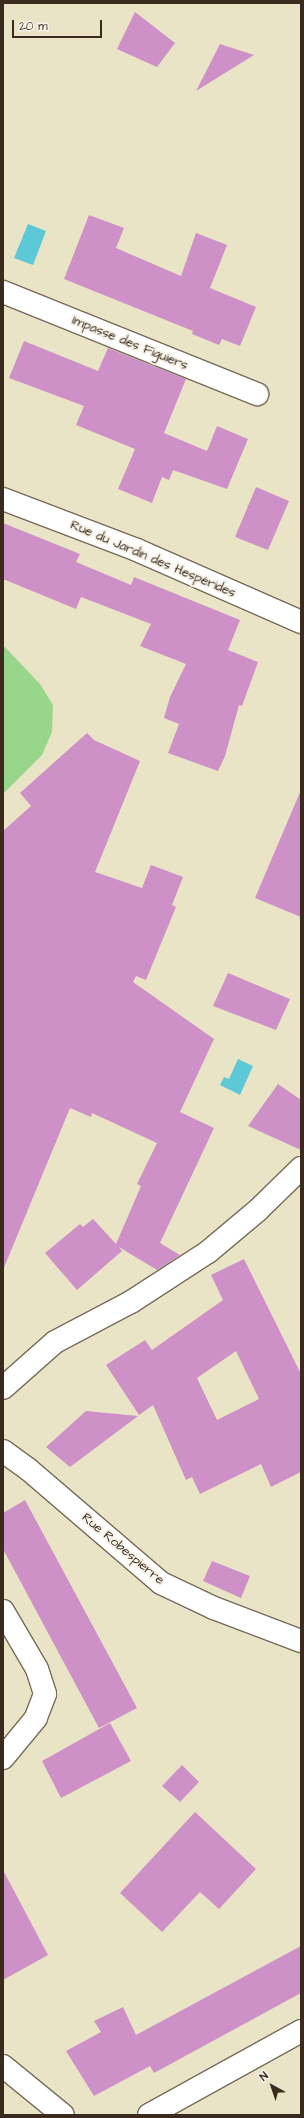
<!DOCTYPE html>
<html>
<head>
<meta charset="utf-8">
<style>
  body { margin:0 }
  #map { position:relative; width:304px; height:2118px; overflow:hidden; background:#eae4c6; font-family:"Architects Daughter",sans-serif }
  div>[style] { position:absolute }
  .green>* { inset:0; background:#98d68c }
  .water>* { inset:0; background:#5dc8d6 }
  .building>* { inset:0; background:#cd91c7 }
  .roads { filter:drop-shadow(1px 0 #786b59) drop-shadow(-1px 0 #786b59) drop-shadow(0 1px #786b59) drop-shadow(0 -1px #786b59) }
  .minor>* { height:22px; margin:-11px; padding:0 11px; transform-origin:11px; border-radius:11px; background:#fff }
  span { translate:-50% -50%; white-space:nowrap; text-align:center; line-height:1.15; -webkit-text-stroke:4px #f7f3e8; paint-order:stroke }
  .street-label { font-size:13px; color:#3b2a1e }
  .frame { position:absolute; inset:0; border:4px solid #3b2a1e; pointer-events:none }
  .north { position:absolute; left:252px; top:2066px; width:40px; height:40px; -webkit-text-stroke:3px #f7f3e8; paint-order:stroke; rotate:320deg; font-size:11px; font-weight:700; line-height:16px; text-align:center; color:#3b2a1e }
  .north::after { content:''; display:block; margin:auto; width:14px; height:18px; background:#3b2a1e; clip-path:polygon(50% 0,100% 100%,50% 72%,0 100%) }
  .scale { position:absolute; left:12px; top:20px; width:90px; height:18px; box-sizing:border-box; border:2px solid #3b2a1e; border-top:0; padding-left:5px; font-size:12px; line-height:14px; white-space:nowrap; color:#3b2a1e; -webkit-text-stroke:3px #f7f3e8; paint-order:stroke }
</style>
</head>
<body>
<div id="map">
  <div class="green">
    <i style="clip-path:polygon(3px 645px,40px 684px,53px 705px,52px 732px,42px 755px,3px 794px)"></i>
  </div>
  <div class="water">
    <i style="clip-path:polygon(28px 224px,46px 231px,33px 265px,14px 258px)"></i>
    <i style="clip-path:polygon(238px 1059px,253px 1066px,240px 1095px,220px 1085px,224px 1077px,229px 1079px)"></i>
  </div>
  <div class="building">
    <i style="clip-path:polygon(135px 12px,175px 43px,157px 67px,117px 49px)"></i>
    <i style="clip-path:polygon(220px 44px,254px 55px,196px 91px)"></i>
    <i style="clip-path:polygon(89px 215px,124px 228px,116px 248px,181px 276px,196px 233px,227px 245px,210px 288px,256px 307px,240px 346px,222px 339px,219px 345px,192px 334px,193px 331px,64px 279px)"></i>
    <i style="clip-path:polygon(24px 341px,98px 371px,108px 348px,186px 379px,164px 433px,207px 451px,217px 426px,248px 439px,227px 489px,173px 470px,169px 480px,162px 477px,152px 503px,118px 489px,135px 449px,76px 425px,84px 406px,9px 378px)"></i>
    <i style="clip-path:polygon(256px 487px,289px 501px,268px 550px,235px 537px)"></i>
    <i style="clip-path:polygon(3px 523px,80px 554px,76px 562px,131px 585px,134px 577px,240px 620px,228px 650px,258px 662px,242px 706px,239px 705px,225px 756px,218px 771px,168px 753px,179px 724px,164px 718px,170px 697px,186px 664px,140px 646px,151px 624px,81px 597px,76px 609px,3px 579px)"></i>
    <i style="clip-path:polygon(87px 733px,94px 740px,140px 761px,95px 872px,142px 888px,151px 865px,183px 877px,172px 905px,176px 907px,146px 980px,136px 976px,133px 982px,214px 1039px,180px 1112px,214px 1128px,160px 1243px,180px 1255px,157px 1270px,119px 1247px,122px 1251px,77px 1290px,45px 1253px,80px 1224px,83px 1227px,93px 1219px,116px 1244px,141px 1186px,137px 1184px,157px 1143px,92px 1113px,91px 1117px,70px 1108px,3px 1270px,3px 831px,31px 806px,20px 793px)"></i>
    <i style="clip-path:polygon(301px 790px,301px 917px,255px 898px)"></i>
    <i style="clip-path:polygon(228px 973px,290px 999px,276px 1030px,213px 1006px)"></i>
    <i style="clip-path:polygon(278px 1084px,301px 1100px,301px 1150px,248px 1126px)"></i>
    <i style="clip-path:polygon(evenodd,244px 1259px,301px 1374px,301px 1472px,271px 1487px,261px 1464px,200px 1494px,192px 1477px,186px 1480px,153px 1405px,139px 1415px,106px 1365px,145px 1340px,152px 1350px,223px 1300px,211px 1275px,244px 1259px,236px 1351px,259px 1399px,217px 1420px,197px 1378px,236px 1351px)"></i>
    <i style="clip-path:polygon(86px 1411px,138px 1416px,70px 1467px,46px 1447px)"></i>
    <i style="clip-path:polygon(25px 1500px,137px 1708px,99px 1728px,3px 1549px,3px 1513px)"></i>
    <i style="clip-path:polygon(212px 1561px,250px 1576px,241px 1598px,203px 1581px)"></i>
    <i style="clip-path:polygon(110px 1723px,131px 1761px,61px 1798px,42px 1761px)"></i>
    <i style="clip-path:polygon(182px 1765px,199px 1782px,180px 1802px,162px 1786px)"></i>
    <i style="clip-path:polygon(195px 1812px,256px 1869px,219px 1909px,200px 1892px,162px 1932px,120px 1893px)"></i>
    <i style="clip-path:polygon(3px 1870px,48px 1955px,3px 1980px)"></i>
    <i style="clip-path:polygon(301px 1946px,301px 1993px,154px 2073px,150px 2066px,94px 2096px,66px 2051px,101px 2032px,94px 2021px,123px 2007px,136px 2035px)"></i>
  </div>
  <div class="roads">
    <div class="minor">
      <i style="left:3px;top:292px;width:274px;rotate:21.9deg"></i>
      <i style="left:3px;top:499px;width:143px;rotate:20.8deg"></i>
      <i style="left:137px;top:550px;width:179px;rotate:23.7deg"></i>
      <i style="left:3px;top:1388px;width:69px;rotate:-41.5deg"></i>
      <i style="left:55px;top:1342px;width:86px;rotate:-27.8deg"></i>
      <i style="left:131px;top:1302px;width:92px;rotate:-33deg"></i>
      <i style="left:208px;top:1252px;width:65px;rotate:-40deg"></i>
      <i style="left:258px;top:1210px;width:60px;rotate:-44.3deg"></i>
      <i style="left:3px;top:1451px;width:31px;rotate:36deg"></i>
      <i style="left:28px;top:1469px;width:175px;rotate:40.6deg"></i>
      <i style="left:161px;top:1583px;width:59px;rotate:25.3deg"></i>
      <i style="left:214px;top:1608px;width:93px;rotate:20.8deg"></i>
      <i style="left:3px;top:1611px;width:67px;rotate:59.6deg"></i>
      <i style="left:37px;top:1669px;width:26px;rotate:72deg"></i>
      <i style="left:45px;top:1694px;width:26px;rotate:111deg"></i>
      <i style="left:36px;top:1718px;width:52px;rotate:129.5deg"></i>
      <i style="left:3px;top:2066px;width:77px;rotate:39.2deg"></i>
      <i style="left:149px;top:2115px;width:174px;rotate:-28.9deg"></i>
    </div>
  </div>
  <div class="street-label">
    <span style="left:130px;top:343px;rotate:22deg">Impasse des Figuiers</span>
    <span style="left:153px;top:559px;rotate:23deg">Rue du Jardin des Hespérides</span>
    <span style="left:123px;top:1549px;rotate:40deg">Rue Robespierre</span>
  </div>
  <div class="frame"></div>
  <div class="north">N</div>
  <div class="scale">20 m</div>
</div>
</body>
</html>
